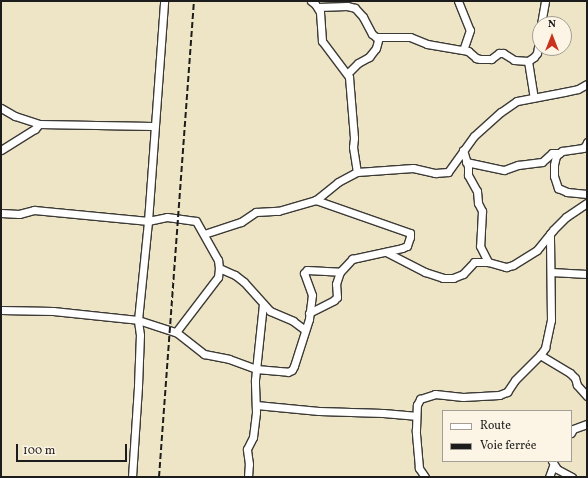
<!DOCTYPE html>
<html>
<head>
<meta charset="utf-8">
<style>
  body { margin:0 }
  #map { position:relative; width:588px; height:478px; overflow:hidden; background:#eee5c6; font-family:Vollkorn,serif }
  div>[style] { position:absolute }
  .roads { filter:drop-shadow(1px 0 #3c3a36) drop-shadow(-1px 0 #3c3a36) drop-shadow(0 1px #3c3a36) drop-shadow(0 -1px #3c3a36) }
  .street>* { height:7px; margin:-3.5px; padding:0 3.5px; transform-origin:3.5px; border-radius:3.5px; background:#fff }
  .rail>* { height:2px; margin-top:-1px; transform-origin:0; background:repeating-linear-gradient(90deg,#1c1c1c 0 6px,transparent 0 9px) }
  span { translate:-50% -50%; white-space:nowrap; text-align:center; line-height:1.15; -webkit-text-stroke:3px #fcf5e5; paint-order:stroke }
  .frame { position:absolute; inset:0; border:2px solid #1c1c1c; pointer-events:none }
  .legend { position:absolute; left:442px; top:410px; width:130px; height:52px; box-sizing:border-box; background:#fcf5e5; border:1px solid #a29e95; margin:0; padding:5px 7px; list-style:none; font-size:12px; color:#1c1c1c }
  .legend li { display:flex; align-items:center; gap:8px; height:20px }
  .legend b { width:20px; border:1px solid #a29e95 }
  .north { position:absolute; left:532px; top:16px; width:40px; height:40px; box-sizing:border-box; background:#fcf5e5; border:1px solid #a29e95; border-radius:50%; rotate:0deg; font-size:11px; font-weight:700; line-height:16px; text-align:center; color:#1c1c1c }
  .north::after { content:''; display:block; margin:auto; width:14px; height:18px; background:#c8321e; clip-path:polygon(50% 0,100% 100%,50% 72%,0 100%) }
  .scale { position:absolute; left:16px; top:444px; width:111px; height:18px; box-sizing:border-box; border:2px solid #1c1c1c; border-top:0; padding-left:5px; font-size:12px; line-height:14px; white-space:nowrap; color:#1c1c1c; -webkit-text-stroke:3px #fcf5e5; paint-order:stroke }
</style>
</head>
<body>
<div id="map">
  <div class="roads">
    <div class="street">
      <i style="left:311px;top:1px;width:5px;rotate:37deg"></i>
      <i style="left:315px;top:4px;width:9px;rotate:58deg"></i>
      <i style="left:320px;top:12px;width:29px;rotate:86deg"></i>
      <i style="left:322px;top:41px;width:45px;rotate:53.1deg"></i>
      <i style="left:349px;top:77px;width:61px;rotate:85.3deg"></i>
      <i style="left:354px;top:138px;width:9px;rotate:96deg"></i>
      <i style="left:353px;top:147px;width:25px;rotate:81deg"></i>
      <i style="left:458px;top:1px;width:31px;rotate:68deg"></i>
      <i style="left:470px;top:30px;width:21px;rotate:109deg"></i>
      <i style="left:318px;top:7px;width:29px;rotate:-2deg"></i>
      <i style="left:347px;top:6px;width:8px;rotate:14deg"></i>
      <i style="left:355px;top:8px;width:12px;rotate:48deg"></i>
      <i style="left:363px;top:17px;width:19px;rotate:62deg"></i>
      <i style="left:372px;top:34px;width:5px;rotate:37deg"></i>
      <i style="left:376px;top:37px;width:34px"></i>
      <i style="left:410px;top:37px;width:18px;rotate:22deg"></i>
      <i style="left:427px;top:44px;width:42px;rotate:9.7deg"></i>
      <i style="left:468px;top:51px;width:11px;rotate:41deg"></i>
      <i style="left:476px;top:58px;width:4px;rotate:14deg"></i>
      <i style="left:480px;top:59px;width:11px"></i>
      <i style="left:491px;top:59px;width:10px;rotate:-37deg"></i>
      <i style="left:499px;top:53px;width:4px"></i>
      <i style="left:503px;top:53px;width:13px;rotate:32deg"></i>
      <i style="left:514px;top:60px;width:14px;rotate:4deg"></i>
      <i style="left:528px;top:61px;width:7px;rotate:-34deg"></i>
      <i style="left:534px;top:57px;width:5px;rotate:-53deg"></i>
      <i style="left:537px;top:53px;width:20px;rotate:-81deg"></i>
      <i style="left:541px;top:24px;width:23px;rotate:-80deg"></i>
      <i style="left:528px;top:61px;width:37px;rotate:81deg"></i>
      <i style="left:348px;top:73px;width:14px;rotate:-45deg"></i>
      <i style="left:358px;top:63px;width:13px;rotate:-29deg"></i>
      <i style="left:369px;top:57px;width:11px;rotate:-52deg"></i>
      <i style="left:376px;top:48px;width:11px;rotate:-75deg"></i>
      <i style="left:1px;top:108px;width:16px;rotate:30deg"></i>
      <i style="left:15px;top:116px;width:25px;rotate:18deg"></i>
      <i style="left:39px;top:124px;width:114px;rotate:1deg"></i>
      <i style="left:587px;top:142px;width:3px;rotate:108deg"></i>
      <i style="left:586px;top:145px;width:4px;rotate:135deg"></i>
      <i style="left:583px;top:148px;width:21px;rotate:172deg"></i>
      <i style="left:562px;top:151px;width:8px;rotate:140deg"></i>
      <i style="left:556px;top:156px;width:9px;rotate:103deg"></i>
      <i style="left:554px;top:165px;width:11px;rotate:90deg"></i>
      <i style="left:554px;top:176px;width:13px;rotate:72deg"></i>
      <i style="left:558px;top:188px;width:10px;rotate:24deg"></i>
      <i style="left:567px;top:192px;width:20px;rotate:6deg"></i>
      <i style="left:1px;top:150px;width:40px;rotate:-32deg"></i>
      <i style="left:35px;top:129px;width:6px;rotate:-51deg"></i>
      <i style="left:463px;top:150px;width:17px;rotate:73deg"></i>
      <i style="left:468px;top:166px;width:9px;rotate:90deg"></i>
      <i style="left:468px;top:175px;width:18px;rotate:61deg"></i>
      <i style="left:477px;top:191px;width:12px;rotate:85deg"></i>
      <i style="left:478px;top:203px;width:9px;rotate:63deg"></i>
      <i style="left:482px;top:211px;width:35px;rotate:93deg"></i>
      <i style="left:480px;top:246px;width:18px;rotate:63deg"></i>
      <i style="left:466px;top:162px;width:39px;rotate:12deg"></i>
      <i style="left:504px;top:170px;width:15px;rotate:-20deg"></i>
      <i style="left:518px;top:165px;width:24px;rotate:-7deg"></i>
      <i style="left:542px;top:162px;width:13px;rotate:-42deg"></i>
      <i style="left:552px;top:153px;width:7px"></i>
      <i style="left:1px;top:213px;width:18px;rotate:3deg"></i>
      <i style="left:19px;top:214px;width:16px;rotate:-15deg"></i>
      <i style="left:34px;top:210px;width:115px;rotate:5.5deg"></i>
      <i style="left:148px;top:221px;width:19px;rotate:-12deg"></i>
      <i style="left:167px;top:217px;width:29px;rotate:8deg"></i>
      <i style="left:196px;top:221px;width:45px;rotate:60.6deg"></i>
      <i style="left:218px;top:260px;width:8px;rotate:83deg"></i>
      <i style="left:219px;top:268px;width:9px;rotate:96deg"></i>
      <i style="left:218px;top:277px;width:69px;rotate:127.4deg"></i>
      <i style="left:204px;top:234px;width:39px;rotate:-18deg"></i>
      <i style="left:241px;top:222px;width:18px;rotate:-34deg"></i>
      <i style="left:256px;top:212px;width:22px;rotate:-3deg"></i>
      <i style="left:278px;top:211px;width:40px;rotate:-16deg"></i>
      <i style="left:316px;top:200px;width:28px;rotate:-39deg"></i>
      <i style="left:338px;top:182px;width:21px;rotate:-28deg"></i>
      <i style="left:357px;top:172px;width:56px;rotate:-4.1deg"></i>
      <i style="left:413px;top:168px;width:23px;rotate:13deg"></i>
      <i style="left:435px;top:173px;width:13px;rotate:-4deg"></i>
      <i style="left:448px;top:172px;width:44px;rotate:-54.2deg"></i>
      <i style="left:474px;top:136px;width:36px;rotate:-42deg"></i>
      <i style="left:501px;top:112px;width:19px;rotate:-35deg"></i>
      <i style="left:517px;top:101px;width:48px;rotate:-10.8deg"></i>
      <i style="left:564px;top:92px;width:14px;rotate:-12deg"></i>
      <i style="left:578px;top:89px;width:10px;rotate:-29deg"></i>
      <i style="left:386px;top:252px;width:44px;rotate:27.1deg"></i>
      <i style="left:425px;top:272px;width:19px;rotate:18deg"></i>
      <i style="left:443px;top:278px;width:10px"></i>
      <i style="left:453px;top:278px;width:11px;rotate:-22deg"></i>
      <i style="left:463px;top:274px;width:16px;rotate:-47deg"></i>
      <i style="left:474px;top:262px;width:14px"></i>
      <i style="left:488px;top:262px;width:19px;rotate:16deg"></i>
      <i style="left:506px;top:267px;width:7px;rotate:-16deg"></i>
      <i style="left:513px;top:265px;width:28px;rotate:-32deg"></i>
      <i style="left:537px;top:250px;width:26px;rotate:-51deg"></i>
      <i style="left:553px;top:230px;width:18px;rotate:-45deg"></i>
      <i style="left:566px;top:217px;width:25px;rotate:-34deg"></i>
      <i style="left:219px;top:268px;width:17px;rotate:24deg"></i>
      <i style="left:235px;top:275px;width:11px;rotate:38deg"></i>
      <i style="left:244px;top:282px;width:39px;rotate:48deg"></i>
      <i style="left:270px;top:311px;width:25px;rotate:23deg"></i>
      <i style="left:293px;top:321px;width:15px;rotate:37deg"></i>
      <i style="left:551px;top:272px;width:36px;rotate:3deg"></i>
      <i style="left:1px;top:310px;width:52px;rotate:1.1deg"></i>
      <i style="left:53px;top:311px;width:85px;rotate:6deg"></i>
      <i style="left:138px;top:320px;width:40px;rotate:18deg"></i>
      <i style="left:176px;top:332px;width:36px;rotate:38deg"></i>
      <i style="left:204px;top:354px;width:25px;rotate:11deg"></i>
      <i style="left:229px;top:359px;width:29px;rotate:20deg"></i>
      <i style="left:256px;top:369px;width:32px;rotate:5deg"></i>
      <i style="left:288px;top:372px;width:4px;rotate:-27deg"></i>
      <i style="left:292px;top:370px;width:4px;rotate:-63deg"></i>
      <i style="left:294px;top:366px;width:49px;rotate:-72.3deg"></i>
      <i style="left:309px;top:319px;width:24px;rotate:-83deg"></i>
      <i style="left:312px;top:295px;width:23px;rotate:-110deg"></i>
      <i style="left:304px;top:273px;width:4px;rotate:-45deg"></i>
      <i style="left:307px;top:270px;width:33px;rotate:3deg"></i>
      <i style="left:309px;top:313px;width:28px;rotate:-27deg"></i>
      <i style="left:334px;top:300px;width:4px;rotate:-45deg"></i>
      <i style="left:337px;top:297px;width:13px;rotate:-94deg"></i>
      <i style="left:336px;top:284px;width:13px;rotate:-72deg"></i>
      <i style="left:340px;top:272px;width:18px;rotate:-47deg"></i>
      <i style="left:352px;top:259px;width:51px;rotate:-12.4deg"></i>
      <i style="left:402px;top:248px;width:5px;rotate:-22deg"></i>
      <i style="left:407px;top:246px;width:9px;rotate:-72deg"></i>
      <i style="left:410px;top:237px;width:4px;rotate:-90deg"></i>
      <i style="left:410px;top:233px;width:100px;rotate:-160.7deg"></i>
      <i style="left:540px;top:355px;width:35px;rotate:31deg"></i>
      <i style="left:570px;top:373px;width:7px;rotate:45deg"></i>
      <i style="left:575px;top:378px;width:7px;rotate:74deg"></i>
      <i style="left:577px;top:385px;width:15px;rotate:48deg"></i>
      <i style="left:256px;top:405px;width:63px;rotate:5.4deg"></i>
      <i style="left:319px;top:411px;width:64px;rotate:1.8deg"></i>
      <i style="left:383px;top:413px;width:32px;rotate:5deg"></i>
      <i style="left:571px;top:433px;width:4px;rotate:-63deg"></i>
      <i style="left:573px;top:429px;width:15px;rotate:-20deg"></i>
      <i style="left:552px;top:461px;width:9px;rotate:58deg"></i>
      <i style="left:557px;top:469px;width:17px;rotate:28deg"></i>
      <i style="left:132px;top:477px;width:91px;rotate:-86.2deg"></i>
      <i style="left:138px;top:386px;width:51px;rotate:-87.8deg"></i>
      <i style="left:140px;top:335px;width:15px;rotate:-98deg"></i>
      <i style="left:138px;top:320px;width:100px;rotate:-84.2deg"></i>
      <i style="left:148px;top:221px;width:221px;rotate:-85.8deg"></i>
      <i style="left:248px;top:477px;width:13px;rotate:-86deg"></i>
      <i style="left:249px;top:464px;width:15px;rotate:-98deg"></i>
      <i style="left:247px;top:449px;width:13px;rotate:-63deg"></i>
      <i style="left:253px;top:437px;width:25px;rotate:-83deg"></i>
      <i style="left:256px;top:412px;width:32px;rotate:-92deg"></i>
      <i style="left:255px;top:380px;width:76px;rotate:-84deg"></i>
      <i style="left:425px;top:477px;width:11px;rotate:-124deg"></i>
      <i style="left:419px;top:468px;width:38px;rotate:-95deg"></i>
      <i style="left:416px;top:430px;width:25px;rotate:-88deg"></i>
      <i style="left:417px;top:405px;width:7px;rotate:-63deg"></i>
      <i style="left:420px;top:399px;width:16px;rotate:-18deg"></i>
      <i style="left:435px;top:394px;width:28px;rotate:6deg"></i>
      <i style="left:463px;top:397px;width:36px;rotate:-3deg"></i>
      <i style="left:499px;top:395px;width:9px;rotate:-21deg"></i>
      <i style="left:507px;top:392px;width:14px;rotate:-56deg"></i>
      <i style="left:515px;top:380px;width:35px;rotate:-45deg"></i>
      <i style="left:540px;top:355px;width:9px;rotate:-54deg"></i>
      <i style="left:545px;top:348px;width:29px;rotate:-78deg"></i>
      <i style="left:551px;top:320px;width:86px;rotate:-90.7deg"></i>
      <i style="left:549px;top:477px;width:12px;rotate:-70deg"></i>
    </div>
  </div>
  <div class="rail">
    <i style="left:159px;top:477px;width:477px;rotate:-85.8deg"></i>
  </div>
  <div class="frame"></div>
  <ul class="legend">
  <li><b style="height:5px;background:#fff"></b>Route</li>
  <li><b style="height:5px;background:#1c1c1c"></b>Voie ferrée</li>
  </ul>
  <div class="north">N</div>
  <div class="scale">100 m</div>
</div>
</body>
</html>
